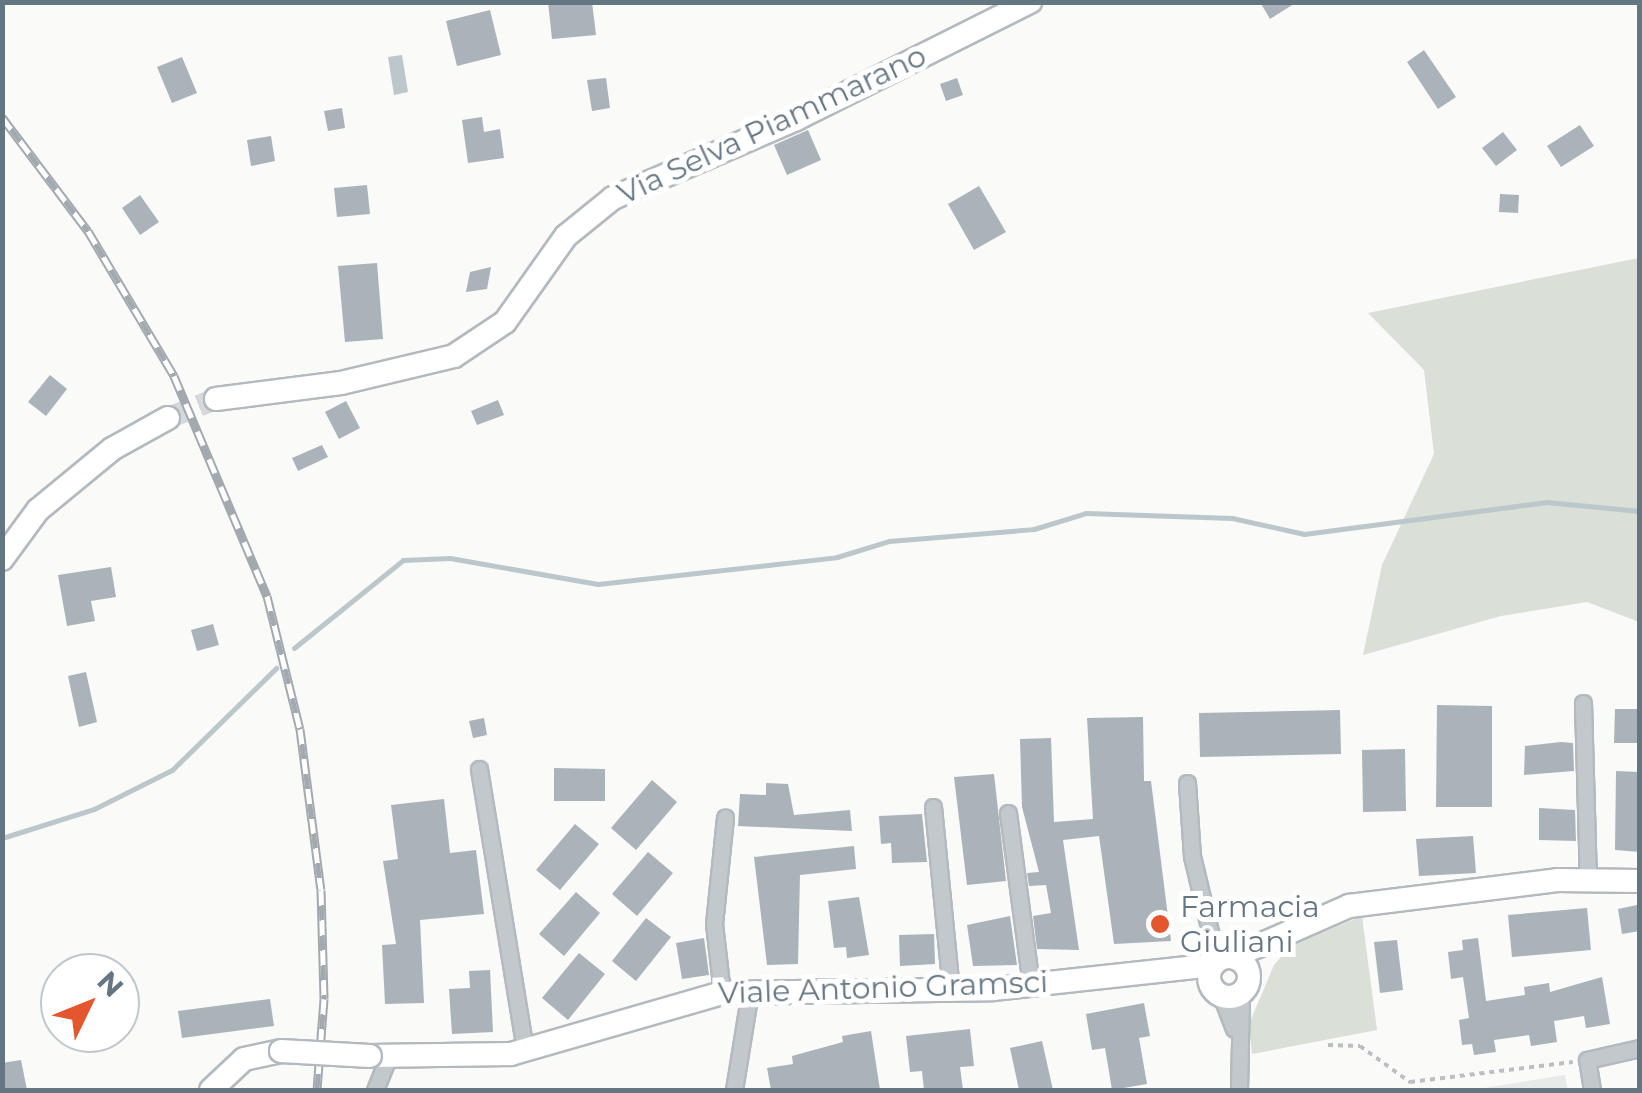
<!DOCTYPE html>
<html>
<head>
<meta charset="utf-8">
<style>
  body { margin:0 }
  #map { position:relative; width:1642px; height:1093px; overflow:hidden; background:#fafaf8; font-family:Montserrat,sans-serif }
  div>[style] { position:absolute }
  .built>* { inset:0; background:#e8e9e9 }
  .green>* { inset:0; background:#dadfd7 }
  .water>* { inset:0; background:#bbc7cb }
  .stream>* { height:5px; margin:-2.5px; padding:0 2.5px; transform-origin:2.5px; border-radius:2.5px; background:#bbc7cb }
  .building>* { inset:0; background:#aab3b9 }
  .secondary-tunnel>* { height:22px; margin-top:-11px; transform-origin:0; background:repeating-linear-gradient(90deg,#d5d9db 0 22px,transparent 0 33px) }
  .path>* { height:4px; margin-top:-2px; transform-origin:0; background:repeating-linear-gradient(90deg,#bbbfc2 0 5px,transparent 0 10px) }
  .roads { filter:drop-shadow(2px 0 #b3babf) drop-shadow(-2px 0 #b3babf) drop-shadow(0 2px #b3babf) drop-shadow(0 -2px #b3babf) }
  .street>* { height:15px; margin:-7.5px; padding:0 7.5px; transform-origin:7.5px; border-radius:7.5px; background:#c3c8cc }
  .secondary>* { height:22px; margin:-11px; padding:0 11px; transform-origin:11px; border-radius:11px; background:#fff }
  .secondary>.ring { margin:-11px; padding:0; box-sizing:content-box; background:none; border:22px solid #fff; border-radius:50% }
  .rail>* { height:9px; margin-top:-4.5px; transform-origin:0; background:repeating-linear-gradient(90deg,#fff 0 15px,#a2aab0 0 30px); box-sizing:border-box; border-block:2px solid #a2aab0 }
  .bridges { filter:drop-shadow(2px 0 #b3babf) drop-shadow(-2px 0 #b3babf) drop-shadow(0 2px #b3babf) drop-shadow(0 -2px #b3babf) }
  .secondary-bridge>* { height:22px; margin:-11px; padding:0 11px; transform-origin:11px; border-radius:11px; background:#fff }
  .dots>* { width:28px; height:28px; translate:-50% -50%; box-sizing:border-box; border:5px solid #fff; border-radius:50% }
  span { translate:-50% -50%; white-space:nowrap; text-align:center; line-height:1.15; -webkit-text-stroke:10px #fff; paint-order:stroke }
  .street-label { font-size:30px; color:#657683 }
  .poi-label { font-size:30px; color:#657683 }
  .left { translate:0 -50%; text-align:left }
  .frame { position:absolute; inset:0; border:5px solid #657683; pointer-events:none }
  .north { position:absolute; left:40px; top:953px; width:100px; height:100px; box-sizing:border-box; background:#fff; border:2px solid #c1c8cd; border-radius:50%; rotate:47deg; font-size:28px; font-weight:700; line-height:40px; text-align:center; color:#657683 }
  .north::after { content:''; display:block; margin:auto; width:35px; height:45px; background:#e4572e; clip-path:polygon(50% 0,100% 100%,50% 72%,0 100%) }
</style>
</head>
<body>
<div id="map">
  <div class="built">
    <i style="clip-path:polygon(1565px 1075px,1568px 1090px,1472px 1090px)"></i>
  </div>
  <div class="green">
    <i style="clip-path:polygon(1639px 258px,1639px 622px,1587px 602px,1501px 616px,1363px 655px,1382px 565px,1434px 454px,1424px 370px,1368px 313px)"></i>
    <i style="clip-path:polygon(1362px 916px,1377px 1030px,1252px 1054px,1249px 1024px,1274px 965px,1291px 946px)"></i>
  </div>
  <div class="water">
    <i style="clip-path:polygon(402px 55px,408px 92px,394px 95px,388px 57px)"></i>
  </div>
  <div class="stream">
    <i style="left:294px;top:648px;width:140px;rotate:-38.9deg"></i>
    <i style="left:403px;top:560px;width:47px;rotate:-2.4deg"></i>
    <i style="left:450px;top:558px;width:150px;rotate:10deg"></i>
    <i style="left:598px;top:584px;width:241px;rotate:-6.4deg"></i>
    <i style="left:837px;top:557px;width:54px;rotate:-17.1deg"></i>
    <i style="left:889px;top:541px;width:145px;rotate:-4.7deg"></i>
    <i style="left:1034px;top:529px;width:54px;rotate:-17.1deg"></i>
    <i style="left:1086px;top:513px;width:146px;rotate:2deg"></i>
    <i style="left:1232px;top:518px;width:74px;rotate:12.5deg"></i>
    <i style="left:1304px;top:534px;width:244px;rotate:-7.5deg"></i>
    <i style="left:1546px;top:502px;width:94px;rotate:5.5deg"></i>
    <i style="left:2px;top:838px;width:96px;rotate:-17.5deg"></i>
    <i style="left:94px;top:809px;width:87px;rotate:-26.6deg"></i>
    <i style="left:172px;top:770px;width:146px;rotate:-44.4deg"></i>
  </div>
  <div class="building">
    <i style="clip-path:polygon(548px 2px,592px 2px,596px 35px,552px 39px)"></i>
    <i style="clip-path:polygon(1260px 2px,1297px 2px,1270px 19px)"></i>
    <i style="clip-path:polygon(490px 10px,501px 55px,457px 66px,446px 21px)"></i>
    <i style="clip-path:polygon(1424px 50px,1456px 97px,1438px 109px,1407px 62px)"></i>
    <i style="clip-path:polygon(182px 57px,197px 93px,172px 103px,157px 67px)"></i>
    <i style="clip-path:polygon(606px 78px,610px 108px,592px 111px,587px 80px)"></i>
    <i style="clip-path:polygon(957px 78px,963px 95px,946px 101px,940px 84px)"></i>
    <i style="clip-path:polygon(342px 108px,345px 128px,328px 131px,324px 111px)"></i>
    <i style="clip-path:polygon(482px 117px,484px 132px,500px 129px,504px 158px,468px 163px,462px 120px)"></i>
    <i style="clip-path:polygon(1580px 125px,1594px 146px,1561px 167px,1547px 146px)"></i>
    <i style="clip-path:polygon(808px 130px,821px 160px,787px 175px,774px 145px)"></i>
    <i style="clip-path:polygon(1503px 132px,1517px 150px,1496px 166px,1482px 148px)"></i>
    <i style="clip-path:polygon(271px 136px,275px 161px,251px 166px,247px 140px)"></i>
    <i style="clip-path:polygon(367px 185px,370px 214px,337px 217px,334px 188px)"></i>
    <i style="clip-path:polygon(979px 186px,1006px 232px,974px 250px,948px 204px)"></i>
    <i style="clip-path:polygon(1500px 194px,1519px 195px,1518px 213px,1499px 212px)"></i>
    <i style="clip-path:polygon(140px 195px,159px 222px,140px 235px,122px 208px)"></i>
    <i style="clip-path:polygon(377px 263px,383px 339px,345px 342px,338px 266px)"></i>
    <i style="clip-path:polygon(491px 267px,487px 289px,466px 292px,470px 272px)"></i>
    <i style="clip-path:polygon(50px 375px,67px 389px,46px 416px,28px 402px)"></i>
    <i style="clip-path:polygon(498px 400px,504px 415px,477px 425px,471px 411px)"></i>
    <i style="clip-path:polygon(346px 401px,360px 428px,339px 439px,325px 412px)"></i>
    <i style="clip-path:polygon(322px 445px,328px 457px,298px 471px,292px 458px)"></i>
    <i style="clip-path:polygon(111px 567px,116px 597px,91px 601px,95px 621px,67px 626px,58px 575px)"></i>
    <i style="clip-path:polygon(213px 624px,219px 645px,197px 651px,191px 630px)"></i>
    <i style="clip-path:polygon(86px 672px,97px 722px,79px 727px,68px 676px)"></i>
    <i style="clip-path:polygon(1437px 705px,1492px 706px,1492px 807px,1436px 807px)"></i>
    <i style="clip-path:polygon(1615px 709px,1640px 709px,1640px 743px,1614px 743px)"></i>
    <i style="clip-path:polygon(1340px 710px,1341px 754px,1200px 757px,1199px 713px)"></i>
    <i style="clip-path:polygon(1143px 717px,1144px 781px,1151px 781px,1171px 941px,1114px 944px,1099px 836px,1063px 840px,1079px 950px,1037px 949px,1033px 916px,1051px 913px,1046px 885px,1029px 886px,1027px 873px,1039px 872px,1022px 807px,1020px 739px,1051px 738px,1054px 822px,1093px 819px,1087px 718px)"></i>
    <i style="clip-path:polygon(484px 718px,487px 735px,473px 738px,469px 721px)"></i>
    <i style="clip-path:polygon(1561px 742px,1573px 743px,1574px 771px,1524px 775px,1525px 746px)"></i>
    <i style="clip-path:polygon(1405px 749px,1406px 811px,1363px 812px,1362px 750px)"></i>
    <i style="clip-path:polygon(554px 768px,605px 769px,605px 801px,554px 801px)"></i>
    <i style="clip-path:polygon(1616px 771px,1640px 772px,1640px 852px,1615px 850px)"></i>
    <i style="clip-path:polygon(994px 774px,1006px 881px,967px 885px,954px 777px)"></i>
    <i style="clip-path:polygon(652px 780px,677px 802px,636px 850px,611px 828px)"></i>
    <i style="clip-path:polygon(766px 783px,788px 784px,794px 815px,850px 810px,852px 831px,738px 826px,740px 794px,766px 795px)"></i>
    <i style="clip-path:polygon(444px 799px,450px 853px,476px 850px,484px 914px,420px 920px,424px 1003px,385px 1004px,382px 945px,396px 944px,383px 861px,398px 859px,391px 805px)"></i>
    <i style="clip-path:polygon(1539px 808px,1575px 810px,1576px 841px,1539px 840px)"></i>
    <i style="clip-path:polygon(922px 814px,927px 862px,892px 863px,891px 843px,881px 844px,879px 816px)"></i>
    <i style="clip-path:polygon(575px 824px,599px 844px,560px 890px,536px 870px)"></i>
    <i style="clip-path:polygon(1473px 836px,1476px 873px,1419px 876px,1416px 839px)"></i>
    <i style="clip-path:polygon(854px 846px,856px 869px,800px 875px,798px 964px,767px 965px,754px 857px)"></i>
    <i style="clip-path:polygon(648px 852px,673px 873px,637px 916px,612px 894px)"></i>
    <i style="clip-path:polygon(576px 892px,600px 913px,564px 956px,539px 934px)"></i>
    <i style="clip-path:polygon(859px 897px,869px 955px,847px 958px,846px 947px,834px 948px,828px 901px)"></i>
    <i style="clip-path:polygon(1637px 905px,1640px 931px,1622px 934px,1618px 909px)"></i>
    <i style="clip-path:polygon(1587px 908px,1591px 950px,1512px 957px,1508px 915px)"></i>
    <i style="clip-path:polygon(1010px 916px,1017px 965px,973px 966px,967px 925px)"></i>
    <i style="clip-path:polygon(646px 918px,671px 937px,636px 981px,612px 961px)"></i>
    <i style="clip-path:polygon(934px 934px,935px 964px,900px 966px,899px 935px)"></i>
    <i style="clip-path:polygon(704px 938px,709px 975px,682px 979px,676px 943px)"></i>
    <i style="clip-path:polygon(1478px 938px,1486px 1001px,1525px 995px,1524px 987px,1549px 983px,1550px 992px,1602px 977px,1610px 1024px,1586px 1028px,1584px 1016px,1554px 1021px,1557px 1042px,1531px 1046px,1529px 1035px,1494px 1040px,1496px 1052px,1474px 1055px,1472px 1044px,1462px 1045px,1459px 1020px,1469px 1018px,1463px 977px,1451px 979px,1448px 952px,1463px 950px,1462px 940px)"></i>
    <i style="clip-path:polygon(1397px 940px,1403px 990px,1380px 993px,1374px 942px)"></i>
    <i style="clip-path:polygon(579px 953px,605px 974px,568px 1020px,542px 998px)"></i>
    <i style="clip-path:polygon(490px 970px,493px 1032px,452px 1034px,449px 989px,470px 988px,469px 971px)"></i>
    <i style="clip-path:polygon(270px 999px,274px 1026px,182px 1038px,178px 1011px)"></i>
    <i style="clip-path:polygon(1144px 1003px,1150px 1036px,1139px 1038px,1147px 1084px,1112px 1090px,1105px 1048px,1092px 1050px,1086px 1014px)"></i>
    <i style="clip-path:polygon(970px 1029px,974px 1066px,960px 1067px,963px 1090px,924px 1090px,922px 1071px,910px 1072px,906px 1036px)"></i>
    <i style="clip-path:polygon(871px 1031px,880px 1090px,771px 1090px,767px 1068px,793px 1064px,792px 1056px,843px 1042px,842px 1036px)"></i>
    <i style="clip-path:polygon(1042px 1041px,1053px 1090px,1019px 1090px,1010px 1048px)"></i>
    <i style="clip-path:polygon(21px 1060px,27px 1090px,2px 1090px,2px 1063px)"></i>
  </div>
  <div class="secondary-tunnel">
    <i style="left:168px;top:418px;width:52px;rotate:-21.6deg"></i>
  </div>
  <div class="path">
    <i style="left:1328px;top:1045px;width:32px;rotate:2deg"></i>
    <i style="left:1360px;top:1046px;width:62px;rotate:35.8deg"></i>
    <i style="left:1410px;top:1082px;width:164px;rotate:-7deg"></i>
  </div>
  <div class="roads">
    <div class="street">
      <i style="left:1583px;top:703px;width:175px;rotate:88.4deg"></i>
      <i style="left:479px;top:769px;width:285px;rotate:80.7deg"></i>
      <i style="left:1187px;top:783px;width:73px;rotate:86.1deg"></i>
      <i style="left:1192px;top:856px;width:108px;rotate:76.6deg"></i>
      <i style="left:933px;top:807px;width:184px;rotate:84.4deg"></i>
      <i style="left:1008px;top:813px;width:175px;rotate:82.4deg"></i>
      <i style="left:722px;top:993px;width:69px;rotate:-96.6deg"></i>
      <i style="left:714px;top:924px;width:107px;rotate:-84.1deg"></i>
      <i style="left:1221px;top:995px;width:36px;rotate:69deg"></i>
      <i style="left:375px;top:1090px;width:35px;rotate:-68deg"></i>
      <i style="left:734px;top:1090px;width:100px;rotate:-80.8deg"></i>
      <i style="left:1239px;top:1090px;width:96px;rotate:-88.8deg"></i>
      <i style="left:1592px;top:1090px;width:30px;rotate:-99deg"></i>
      <i style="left:1587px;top:1060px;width:54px;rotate:-12.8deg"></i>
    </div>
    <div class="secondary">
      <i style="left:216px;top:399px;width:126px;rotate:-7.3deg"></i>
      <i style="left:341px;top:383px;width:116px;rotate:-13.4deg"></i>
      <i style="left:454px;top:356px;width:61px;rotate:-33.7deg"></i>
      <i style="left:505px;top:322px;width:105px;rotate:-54.7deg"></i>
      <i style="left:566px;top:236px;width:60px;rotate:-39deg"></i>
      <i style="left:613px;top:198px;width:199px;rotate:-23.3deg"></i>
      <i style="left:796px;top:119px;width:262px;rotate:-26.6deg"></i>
      <i style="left:2px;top:559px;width:61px;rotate:-53.7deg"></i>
      <i style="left:38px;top:510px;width:96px;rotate:-39.5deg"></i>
      <i style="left:112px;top:449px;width:64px;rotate:-29deg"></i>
      <i class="ring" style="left:1209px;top:957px;width:18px;height:18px"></i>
      <i style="left:1233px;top:957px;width:127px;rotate:-23.7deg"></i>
      <i style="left:1349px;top:906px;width:210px;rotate:-7.1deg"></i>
      <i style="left:1557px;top:880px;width:83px;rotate:0.7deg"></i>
      <i style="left:370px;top:1056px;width:141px;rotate:-0.8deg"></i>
      <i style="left:511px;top:1054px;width:220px;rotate:-16.1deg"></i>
      <i style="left:722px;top:993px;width:271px;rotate:-0.8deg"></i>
      <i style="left:993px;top:989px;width:221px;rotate:-6.2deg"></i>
      <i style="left:211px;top:1090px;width:45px;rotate:-43.2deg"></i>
      <i style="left:244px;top:1059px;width:38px;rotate:-12deg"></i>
    </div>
  </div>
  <div class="rail">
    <i style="left:2px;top:117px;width:143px;rotate:53deg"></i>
    <i style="left:88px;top:231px;width:169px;rotate:59.3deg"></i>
    <i style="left:174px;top:376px;width:239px;rotate:67.1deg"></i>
    <i style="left:267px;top:596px;width:137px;rotate:76.1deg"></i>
    <i style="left:300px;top:729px;width:162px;rotate:82.6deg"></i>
    <i style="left:321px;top:890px;width:109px;rotate:88.4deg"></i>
    <i style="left:324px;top:999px;width:91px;rotate:94.4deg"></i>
  </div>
  <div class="bridges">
    <div class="secondary-bridge">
      <i style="left:281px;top:1051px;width:89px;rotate:3.2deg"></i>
    </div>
  </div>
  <div class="dots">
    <i style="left:1160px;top:924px;background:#e4572e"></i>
  </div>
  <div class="street-label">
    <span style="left:772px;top:125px;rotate:-25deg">Via Selva Piammarano</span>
    <span style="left:883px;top:988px;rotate:-2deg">Viale Antonio Gramsci</span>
  </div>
  <div class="poi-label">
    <span class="left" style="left:1180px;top:924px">Farmacia<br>Giuliani</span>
  </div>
  <div class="frame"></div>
  <div class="north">N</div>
</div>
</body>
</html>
